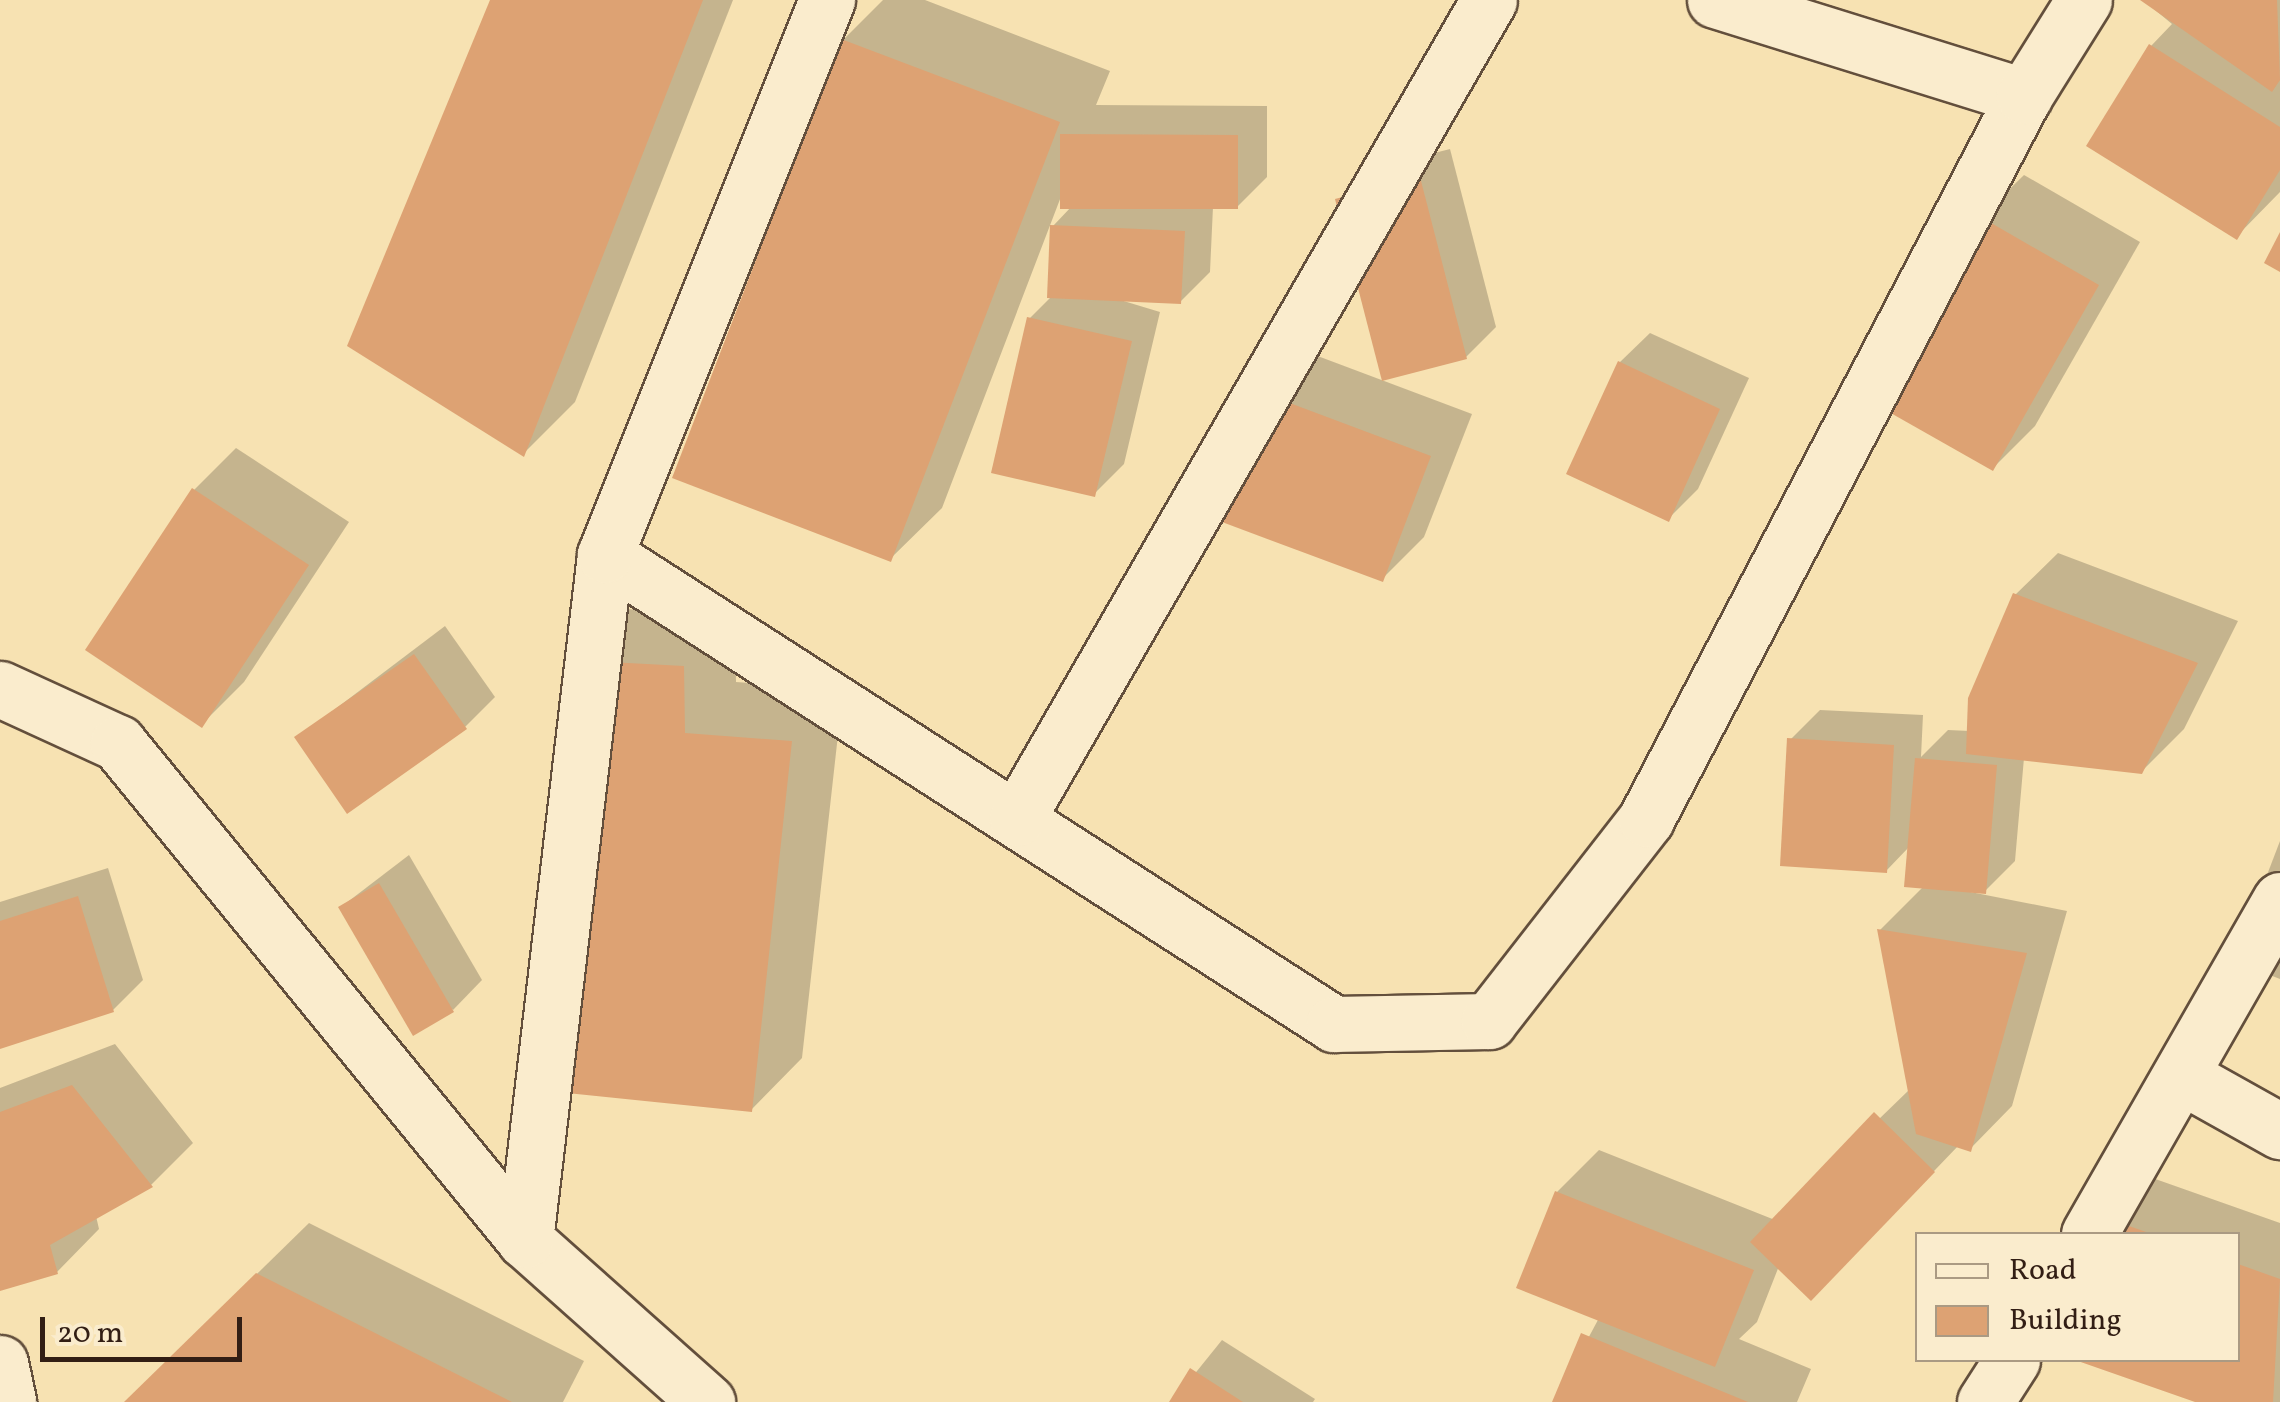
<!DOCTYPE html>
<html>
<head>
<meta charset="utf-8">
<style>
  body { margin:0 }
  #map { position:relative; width:2280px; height:1402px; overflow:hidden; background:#f7e2b2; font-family:Vollkorn,serif }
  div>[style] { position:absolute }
  .shadow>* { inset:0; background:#0003 }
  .building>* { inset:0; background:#dda273 }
  .roads { filter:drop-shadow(2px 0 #634f3c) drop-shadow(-2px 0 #634f3c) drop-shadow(0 2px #634f3c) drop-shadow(0 -2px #634f3c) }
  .minor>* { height:55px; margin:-27.5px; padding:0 27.5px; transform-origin:27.5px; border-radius:27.5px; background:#faeccd }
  span { translate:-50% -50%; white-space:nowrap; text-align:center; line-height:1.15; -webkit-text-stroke:8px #faeccd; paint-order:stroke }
  .legend { position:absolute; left:1915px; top:1232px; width:325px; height:130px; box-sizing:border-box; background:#faeccd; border:2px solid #aa9a83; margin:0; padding:12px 18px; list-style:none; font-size:30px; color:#321e14 }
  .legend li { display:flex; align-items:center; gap:20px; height:50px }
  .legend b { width:50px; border:2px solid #aa9a83 }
  .scale { position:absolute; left:40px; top:1317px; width:202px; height:45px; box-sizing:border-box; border:5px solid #321e14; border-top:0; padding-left:12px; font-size:30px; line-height:35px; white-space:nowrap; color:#321e14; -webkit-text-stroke:8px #faeccd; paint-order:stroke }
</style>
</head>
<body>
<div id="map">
  <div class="shadow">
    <i style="clip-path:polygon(493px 0,733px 0,575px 402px,524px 453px)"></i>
    <i style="clip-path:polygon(883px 0,925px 0,1110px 71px,1096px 105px,1267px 106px,1267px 177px,1237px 207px,1213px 207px,1210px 272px,1180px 302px,1117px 299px,1160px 312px,1124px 464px,1094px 494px,1029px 319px,1050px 298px,1053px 226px,1072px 206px,1062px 194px,942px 508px,890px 559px,843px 40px)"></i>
    <i style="clip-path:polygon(2143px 0,2280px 0,2280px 192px,2236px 237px,2151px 46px,2172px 24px)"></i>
    <i style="clip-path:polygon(1450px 149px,1496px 327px,1466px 357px,1338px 200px,1368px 170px)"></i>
    <i style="clip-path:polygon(2024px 175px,2140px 242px,2035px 426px,1993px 468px,1981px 217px)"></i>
    <i style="clip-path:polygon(1650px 333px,1749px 378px,1698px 489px,1668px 519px,1620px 362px)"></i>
    <i style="clip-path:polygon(1315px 355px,1472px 414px,1424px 537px,1382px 579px,1273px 397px)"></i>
    <i style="clip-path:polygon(236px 448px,349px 522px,244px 682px,202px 724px,194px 490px)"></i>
    <i style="clip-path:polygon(2058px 553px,2238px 621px,2184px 729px,2141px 772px,2024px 758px,2015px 861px,1985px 891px,1950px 888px,2067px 911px,2012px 1106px,1970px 1149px,1959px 1145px,1841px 1268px,1779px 1266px,1757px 1322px,1739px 1339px,1811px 1369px,1797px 1402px,1554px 1402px,1599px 1318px,1557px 1192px,1599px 1150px,1775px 1220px,1910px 1089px,1880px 930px,1924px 886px,1910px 846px,1886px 871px,1790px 740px,1820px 710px,1923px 715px,1921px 757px,1948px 730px,1970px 731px,2015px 595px)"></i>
    <i style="clip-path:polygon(625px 609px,735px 615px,736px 682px,843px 690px,802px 1058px,751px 1110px,530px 1087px)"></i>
    <i style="clip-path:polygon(445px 626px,495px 697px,465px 727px,297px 738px)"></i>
    <i style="clip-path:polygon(2280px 841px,2280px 979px,2234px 961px)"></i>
    <i style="clip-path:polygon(409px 855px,482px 980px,453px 1010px,341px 907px)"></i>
    <i style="clip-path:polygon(108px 868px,143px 980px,113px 1010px,0 1046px,0 902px)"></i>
    <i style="clip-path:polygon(115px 1044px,193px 1143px,151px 1185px,96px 1216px,99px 1229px,57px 1272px,0 1284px,0 1088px)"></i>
    <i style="clip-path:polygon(2127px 1169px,2280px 1223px,2280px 1402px,2202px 1402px,2080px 1360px,2238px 1360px,2238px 1234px,2077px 1234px)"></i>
    <i style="clip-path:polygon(309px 1223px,584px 1361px,563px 1402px,126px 1402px)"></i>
    <i style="clip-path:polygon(1222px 1340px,1315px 1399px,1313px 1402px,1172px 1402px)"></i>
  </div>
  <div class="building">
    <i style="clip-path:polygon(490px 0,703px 0,524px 457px,347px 346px)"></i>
    <i style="clip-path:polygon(2140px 0,2277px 0,2280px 80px,2272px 92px)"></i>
    <i style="clip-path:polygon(841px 39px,1060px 122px,891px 562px,672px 478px)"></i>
    <i style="clip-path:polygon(2149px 44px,2280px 127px,2280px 170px,2237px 240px,2086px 146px)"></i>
    <i style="clip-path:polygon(1060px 134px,1238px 135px,1238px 209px,1060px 209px)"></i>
    <i style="clip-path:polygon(1420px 177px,1467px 359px,1382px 381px,1335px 199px)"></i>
    <i style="clip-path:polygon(1979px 216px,2099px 285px,1993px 471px,1873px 403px)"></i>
    <i style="clip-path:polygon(1050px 225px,1185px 231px,1181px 304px,1047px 298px)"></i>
    <i style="clip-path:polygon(2280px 232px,2280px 272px,2264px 263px)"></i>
    <i style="clip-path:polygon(1027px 317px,1132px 341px,1095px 497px,991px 473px)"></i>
    <i style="clip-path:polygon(1618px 361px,1720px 409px,1669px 522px,1566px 474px)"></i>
    <i style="clip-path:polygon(1271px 396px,1431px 456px,1383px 582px,1222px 522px)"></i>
    <i style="clip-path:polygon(192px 488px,309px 565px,202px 728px,85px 650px)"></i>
    <i style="clip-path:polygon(2013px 593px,2198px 663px,2142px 774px,1966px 754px,1968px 698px)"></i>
    <i style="clip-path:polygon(414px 654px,467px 729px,347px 814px,294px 737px)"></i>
    <i style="clip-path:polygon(571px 660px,684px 666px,685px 733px,792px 741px,752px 1112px,528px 1089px)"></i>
    <i style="clip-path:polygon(1787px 738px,1894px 745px,1887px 873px,1780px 866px)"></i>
    <i style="clip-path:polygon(1915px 758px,1997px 765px,1986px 894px,1904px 887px)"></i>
    <i style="clip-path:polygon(379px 883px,454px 1012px,413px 1036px,338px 907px)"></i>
    <i style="clip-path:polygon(78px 896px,114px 1012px,0 1049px,0 921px)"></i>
    <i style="clip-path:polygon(1877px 929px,2027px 953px,1971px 1152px,1916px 1134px)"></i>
    <i style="clip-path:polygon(72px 1085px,153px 1187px,50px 1245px,58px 1274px,0 1291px,0 1112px)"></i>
    <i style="clip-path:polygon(1874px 1112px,1935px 1172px,1811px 1301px,1750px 1242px)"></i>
    <i style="clip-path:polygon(1555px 1191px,1754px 1270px,1715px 1367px,1516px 1288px)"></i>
    <i style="clip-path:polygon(2083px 1210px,2152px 1234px,2074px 1234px)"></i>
    <i style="clip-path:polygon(2238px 1264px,2280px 1279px,2273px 1402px,2195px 1402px,2075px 1360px,2238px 1360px)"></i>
    <i style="clip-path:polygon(256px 1273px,512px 1402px,124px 1402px)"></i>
    <i style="clip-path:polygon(1581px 1333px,1748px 1402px,1552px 1402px)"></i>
    <i style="clip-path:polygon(1190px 1368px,1243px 1402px,1169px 1402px)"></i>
  </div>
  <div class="roads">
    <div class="minor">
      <i style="left:1715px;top:0;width:324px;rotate:17.3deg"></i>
      <i style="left:605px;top:555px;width:867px;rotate:32.76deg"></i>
      <i style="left:1334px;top:1024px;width:155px;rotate:-1.1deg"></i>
      <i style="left:1489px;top:1021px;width:256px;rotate:-52.1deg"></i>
      <i style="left:1646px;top:819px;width:816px;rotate:-62.4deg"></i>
      <i style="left:2024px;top:96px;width:113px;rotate:-58deg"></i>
      <i style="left:0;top:689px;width:130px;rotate:24.6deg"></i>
      <i style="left:118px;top:743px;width:642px;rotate:50.69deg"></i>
      <i style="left:525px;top:1240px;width:244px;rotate:41.7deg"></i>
      <i style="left:1017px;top:818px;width:944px;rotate:-60.01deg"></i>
      <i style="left:2185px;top:1078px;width:109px;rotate:29.2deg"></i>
      <i style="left:2089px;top:1234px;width:385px;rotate:-60.2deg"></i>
      <i style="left:525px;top:1240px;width:690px;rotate:-83.34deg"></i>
      <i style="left:605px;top:555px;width:598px;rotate:-68.2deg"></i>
      <i style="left:0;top:1363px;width:40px;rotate:78deg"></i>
      <i style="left:1985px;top:1402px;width:50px;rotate:-57.3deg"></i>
    </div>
  </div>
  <ul class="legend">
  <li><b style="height:12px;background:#faeccd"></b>Road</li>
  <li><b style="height:28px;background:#dda273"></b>Building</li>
  </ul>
  <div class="scale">20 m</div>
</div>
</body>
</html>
